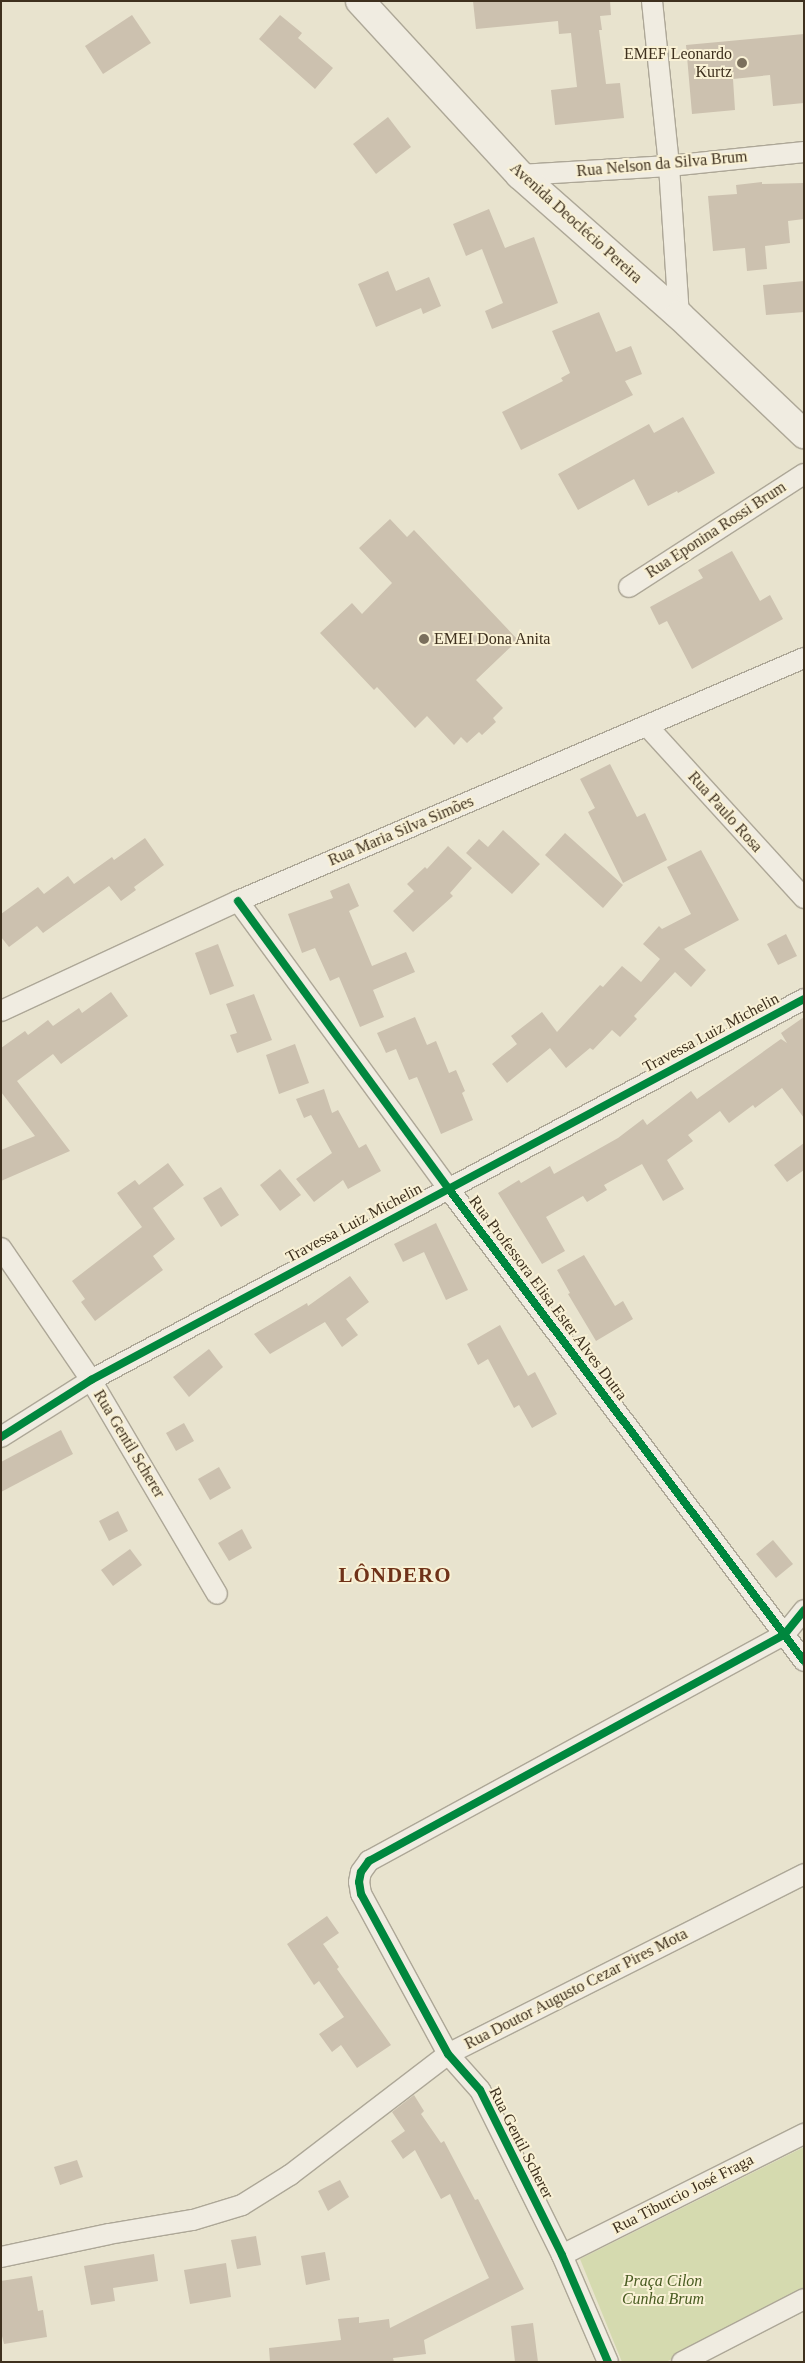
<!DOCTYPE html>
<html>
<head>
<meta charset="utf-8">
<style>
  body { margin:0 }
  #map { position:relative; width:805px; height:2363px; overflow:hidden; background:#e8e3ce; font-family:Georgia,serif }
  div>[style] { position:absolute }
  .green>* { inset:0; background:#d5daaf }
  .building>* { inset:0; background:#ccc1af }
  .roads { filter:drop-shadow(1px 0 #ada797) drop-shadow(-1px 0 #ada797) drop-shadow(0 1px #ada797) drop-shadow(0 -1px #ada797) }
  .street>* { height:20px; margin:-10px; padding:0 10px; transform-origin:10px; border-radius:10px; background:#f0ece1 }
  .secondary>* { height:28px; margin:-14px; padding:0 14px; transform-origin:14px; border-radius:14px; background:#f0ece1 }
  .cycleway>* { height:8px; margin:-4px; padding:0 4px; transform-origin:4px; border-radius:4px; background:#00873e }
  .dots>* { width:14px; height:14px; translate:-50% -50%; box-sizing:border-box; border:2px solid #f9f1d5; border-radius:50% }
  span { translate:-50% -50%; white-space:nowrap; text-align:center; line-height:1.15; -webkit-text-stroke:4px #f9f1d5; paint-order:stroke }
  .poi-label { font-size:16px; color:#3e301e }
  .right { translate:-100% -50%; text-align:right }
  .left { translate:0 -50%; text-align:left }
  .street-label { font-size:16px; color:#3e301e }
  .park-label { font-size:16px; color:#495c22; font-style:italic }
  .district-label { font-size:21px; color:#6f3219; font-weight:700; letter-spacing:1px }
  .frame { position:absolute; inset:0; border:2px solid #3e301e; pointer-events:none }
</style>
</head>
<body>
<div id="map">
  <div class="green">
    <i style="clip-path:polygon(804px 2147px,804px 2289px,666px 2362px,622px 2362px,580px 2259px)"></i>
  </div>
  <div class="building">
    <i style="clip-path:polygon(473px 1px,610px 1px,611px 15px,600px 16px,602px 30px,599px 30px,606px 84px,620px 83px,624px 118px,555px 125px,551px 90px,577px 87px,571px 33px,559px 34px,558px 21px,476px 29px)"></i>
    <i style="clip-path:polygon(132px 15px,151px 43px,103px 74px,85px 46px)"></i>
    <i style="clip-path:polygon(280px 15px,302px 33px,298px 38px,333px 68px,315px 89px,259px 39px)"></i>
    <i style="clip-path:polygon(804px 34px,804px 103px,773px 106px,770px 75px,733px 79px,735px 110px,692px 114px,686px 45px)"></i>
    <i style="clip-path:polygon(388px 117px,411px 147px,376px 174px,353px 144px)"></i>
    <i style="clip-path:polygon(762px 182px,762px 184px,804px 183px,804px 219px,788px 221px,790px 243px,765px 246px,767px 269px,747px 271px,745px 248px,713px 251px,708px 196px,737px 194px,736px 185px)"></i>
    <i style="clip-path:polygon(489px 209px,505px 248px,534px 237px,558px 303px,492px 329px,485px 311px,503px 303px,482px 249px,466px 256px,453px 224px)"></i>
    <i style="clip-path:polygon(388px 271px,396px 291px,429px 277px,441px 306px,423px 314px,421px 308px,376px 327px,358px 284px)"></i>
    <i style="clip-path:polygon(804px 281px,804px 312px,766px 315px,763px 285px)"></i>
    <i style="clip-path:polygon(599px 312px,616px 352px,631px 346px,642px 374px,625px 381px,633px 395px,521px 450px,502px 412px,563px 381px,561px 378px,570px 373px,552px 331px)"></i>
    <i style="clip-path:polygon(683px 417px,715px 473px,678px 493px,677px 491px,648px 506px,634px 479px,578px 510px,558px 474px,649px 424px,654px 433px)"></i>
    <i style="clip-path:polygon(390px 519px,407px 537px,414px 530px,518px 640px,476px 680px,503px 708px,493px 718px,496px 722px,482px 735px,479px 732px,467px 743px,461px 737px,454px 745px,427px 716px,415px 728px,377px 687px,374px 690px,320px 633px,352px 603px,362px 614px,392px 583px,359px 548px)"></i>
    <i style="clip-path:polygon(732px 551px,760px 601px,770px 595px,783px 619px,692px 669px,667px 621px,659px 625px,650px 607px,703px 578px,698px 570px)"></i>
    <i style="clip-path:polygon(610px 764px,637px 817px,645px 813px,667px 860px,623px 883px,588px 812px,595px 808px,580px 779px)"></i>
    <i style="clip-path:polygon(503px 830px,540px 864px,512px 894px,466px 853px,479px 839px,488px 847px)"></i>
    <i style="clip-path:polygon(565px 833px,623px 885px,603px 908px,545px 855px)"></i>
    <i style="clip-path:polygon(145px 838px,164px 865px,134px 887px,136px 890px,121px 901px,109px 886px,43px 933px,37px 926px,9px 947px,1px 937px,1px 914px,38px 887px,44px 894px,68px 876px,74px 884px,112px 857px,114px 860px)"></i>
    <i style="clip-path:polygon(448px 846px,472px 868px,450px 893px,453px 896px,413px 932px,393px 911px,414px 891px,407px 884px,425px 867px,427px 869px)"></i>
    <i style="clip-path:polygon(701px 850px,739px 920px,684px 949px,706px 970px,691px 987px,675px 972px,634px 1016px,637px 1019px,620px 1037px,612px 1030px,593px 1050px,590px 1048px,566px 1068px,550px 1048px,507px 1083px,492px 1064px,517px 1044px,511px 1036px,542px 1012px,557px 1032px,600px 985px,603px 987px,622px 966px,641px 982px,660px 959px,643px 944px,659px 926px,662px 929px,691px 914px,667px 867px)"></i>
    <i style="clip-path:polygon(349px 883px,359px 906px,349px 911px,372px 966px,406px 952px,415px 972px,373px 990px,384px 1017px,360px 1027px,339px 977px,330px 981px,315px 948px,302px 953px,288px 914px,333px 898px,330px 891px)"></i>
    <i style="clip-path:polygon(786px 934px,797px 956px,778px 965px,767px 944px)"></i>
    <i style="clip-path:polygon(218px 944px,234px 986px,210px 995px,195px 953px)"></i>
    <i style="clip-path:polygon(111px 992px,128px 1016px,61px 1064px,53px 1054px,17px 1081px,70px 1151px,1px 1181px,1px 1150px,35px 1136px,1px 1092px,1px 1048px,25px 1031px,28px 1035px,48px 1020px,53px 1026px,79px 1008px,82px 1013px)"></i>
    <i style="clip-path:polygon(254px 994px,272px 1040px,237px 1053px,230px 1035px,237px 1033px,226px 1004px)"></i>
    <i style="clip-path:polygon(415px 1017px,427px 1045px,436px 1041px,449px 1073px,456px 1070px,465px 1091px,462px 1093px,473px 1120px,441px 1134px,417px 1077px,409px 1080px,396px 1049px,386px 1053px,377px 1033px)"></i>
    <i style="clip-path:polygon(804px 1017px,804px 1118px,782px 1088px,755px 1108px,753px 1105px,729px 1123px,720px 1111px,688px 1135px,693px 1141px,667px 1160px,684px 1189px,663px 1201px,642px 1164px,604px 1185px,607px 1190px,587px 1202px,583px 1196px,546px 1217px,565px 1251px,542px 1264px,498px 1193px,519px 1180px,521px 1183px,550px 1166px,554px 1174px,618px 1138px,643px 1119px,647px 1125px,691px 1091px,697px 1099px,781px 1039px,787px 1043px,781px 1033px)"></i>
    <i style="clip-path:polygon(295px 1044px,309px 1083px,279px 1094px,266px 1055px)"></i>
    <i style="clip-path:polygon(324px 1089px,332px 1113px,338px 1110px,359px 1148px,366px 1144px,381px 1171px,348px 1189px,343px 1180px,314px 1202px,296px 1179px,332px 1153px,311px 1115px,304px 1118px,296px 1099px)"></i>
    <i style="clip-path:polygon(804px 1143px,804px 1170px,787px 1182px,774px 1165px)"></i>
    <i style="clip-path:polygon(168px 1163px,184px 1185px,153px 1208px,175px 1239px,153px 1256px,163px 1270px,95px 1321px,81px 1302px,85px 1299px,72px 1281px,142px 1227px,117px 1193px,135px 1180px,139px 1185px)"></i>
    <i style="clip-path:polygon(280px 1169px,301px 1195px,280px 1211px,260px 1185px)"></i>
    <i style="clip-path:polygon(221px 1187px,239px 1215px,221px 1227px,203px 1198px)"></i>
    <i style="clip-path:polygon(436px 1223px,468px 1290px,446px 1300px,424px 1252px,403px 1262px,394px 1244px)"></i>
    <i style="clip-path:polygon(584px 1255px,615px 1306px,623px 1301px,633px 1319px,596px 1341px,568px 1294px,570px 1293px,557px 1270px)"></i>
    <i style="clip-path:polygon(350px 1276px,369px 1302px,346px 1319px,358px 1335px,342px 1347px,325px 1322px,270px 1354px,254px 1334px,307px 1303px,308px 1306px)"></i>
    <i style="clip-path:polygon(500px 1325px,528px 1376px,535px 1372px,557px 1414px,532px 1428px,519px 1405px,514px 1408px,488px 1359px,478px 1365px,467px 1344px)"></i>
    <i style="clip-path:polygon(209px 1349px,223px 1367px,189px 1397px,173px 1377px)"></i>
    <i style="clip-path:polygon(184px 1423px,194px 1441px,176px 1451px,166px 1433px)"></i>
    <i style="clip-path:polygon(61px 1430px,73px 1454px,1px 1492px,1px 1462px)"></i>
    <i style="clip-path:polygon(219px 1467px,231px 1488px,210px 1500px,198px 1479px)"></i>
    <i style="clip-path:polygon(118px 1511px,128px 1531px,109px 1541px,99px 1521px)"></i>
    <i style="clip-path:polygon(242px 1529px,252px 1548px,229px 1561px,218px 1543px)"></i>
    <i style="clip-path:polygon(773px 1540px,793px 1564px,776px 1578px,756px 1554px)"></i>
    <i style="clip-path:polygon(130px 1549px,142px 1565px,113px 1586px,101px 1570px)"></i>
    <i style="clip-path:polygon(327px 1916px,339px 1933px,323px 1944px,339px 1967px,337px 1969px,391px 2045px,357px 2068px,341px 2045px,332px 2052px,319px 2034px,344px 2017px,319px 1981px,314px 1985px,287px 1944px)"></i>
    <i style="clip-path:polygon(414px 2095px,424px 2111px,421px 2114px,441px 2143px,444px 2141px,475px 2200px,478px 2199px,524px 2289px,424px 2340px,426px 2354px,393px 2358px,394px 2362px,270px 2362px,269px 2348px,341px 2340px,338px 2319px,359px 2317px,359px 2323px,389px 2319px,390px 2328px,489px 2278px,450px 2194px,441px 2199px,415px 2150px,403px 2159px,391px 2141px,405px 2131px,392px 2112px)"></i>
    <i style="clip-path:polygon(77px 2160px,83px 2177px,60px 2185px,54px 2167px)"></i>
    <i style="clip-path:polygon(340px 2180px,349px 2197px,328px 2211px,318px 2191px)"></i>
    <i style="clip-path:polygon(256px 2236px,261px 2265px,237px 2269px,231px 2240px)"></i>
    <i style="clip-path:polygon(325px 2252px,330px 2280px,306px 2285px,301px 2256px)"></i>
    <i style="clip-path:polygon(154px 2254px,158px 2281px,113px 2288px,115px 2301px,91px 2305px,84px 2266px)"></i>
    <i style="clip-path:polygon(226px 2263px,231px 2297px,190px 2304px,184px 2270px)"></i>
    <i style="clip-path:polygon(32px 2276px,38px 2311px,43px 2310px,47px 2337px,4px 2344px,1px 2332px,1px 2281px)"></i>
    <i style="clip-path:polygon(533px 2323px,538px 2362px,515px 2362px,511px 2326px)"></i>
  </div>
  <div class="roads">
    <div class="street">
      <i style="left:652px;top:1px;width:166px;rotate:84.1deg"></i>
      <i style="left:669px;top:166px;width:149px;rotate:86.2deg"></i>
      <i style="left:520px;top:175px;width:149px;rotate:-3.5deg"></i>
      <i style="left:669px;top:166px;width:136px;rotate:-5.9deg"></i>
      <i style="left:629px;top:587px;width:208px;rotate:-32.9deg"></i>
      <i style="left:647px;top:726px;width:233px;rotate:47.6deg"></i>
      <i style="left:238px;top:901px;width:356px;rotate:53.8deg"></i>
      <i style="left:448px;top:1188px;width:592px;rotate:53.03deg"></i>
      <i style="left:1px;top:1011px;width:261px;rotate:-24.9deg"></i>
      <i style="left:238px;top:901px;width:616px;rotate:-23.24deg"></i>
      <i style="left:1px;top:1248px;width:160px;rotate:55.7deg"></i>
      <i style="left:91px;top:1380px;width:248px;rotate:59.5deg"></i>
      <i style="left:1px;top:1437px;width:107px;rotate:-32.3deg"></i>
      <i style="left:91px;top:1380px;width:808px;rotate:-28.12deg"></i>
      <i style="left:562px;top:2255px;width:271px;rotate:-26.6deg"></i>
      <i style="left:1px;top:2257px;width:110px;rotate:-12deg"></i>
      <i style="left:109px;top:2234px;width:85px;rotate:-9.5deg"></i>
      <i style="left:193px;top:2220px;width:51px;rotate:-17deg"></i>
      <i style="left:242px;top:2205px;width:57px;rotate:-32deg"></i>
      <i style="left:290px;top:2175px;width:199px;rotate:-37.4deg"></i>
      <i style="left:448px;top:2054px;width:399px;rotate:-26.8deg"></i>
      <i style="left:608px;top:2362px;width:116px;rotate:-113.3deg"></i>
      <i style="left:562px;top:2255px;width:184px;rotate:-116.4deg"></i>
      <i style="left:480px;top:2090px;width:48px;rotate:-131.6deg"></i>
      <i style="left:448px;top:2054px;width:182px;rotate:-118.5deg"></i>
      <i style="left:361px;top:1894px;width:12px;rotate:-99deg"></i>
      <i style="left:359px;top:1882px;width:10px;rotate:-79deg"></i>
      <i style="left:361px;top:1872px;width:14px;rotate:-54deg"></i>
      <i style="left:369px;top:1861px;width:473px;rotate:-28.6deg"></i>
      <i style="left:784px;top:1635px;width:32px;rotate:-51deg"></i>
      <i style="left:682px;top:2362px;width:137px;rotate:-27.3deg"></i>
    </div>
    <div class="secondary">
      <i style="left:360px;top:1px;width:236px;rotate:47.4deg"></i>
      <i style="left:520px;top:175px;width:212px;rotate:41.4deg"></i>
      <i style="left:679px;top:315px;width:173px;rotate:43.6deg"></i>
    </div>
  </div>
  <div class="cycleway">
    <i style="left:238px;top:901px;width:356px;rotate:53.8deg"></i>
    <i style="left:448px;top:1188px;width:592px;rotate:53.03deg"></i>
    <i style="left:1px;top:1437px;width:107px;rotate:-32.3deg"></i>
    <i style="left:91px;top:1380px;width:808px;rotate:-28.12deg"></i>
    <i style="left:608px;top:2362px;width:116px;rotate:-113.3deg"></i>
    <i style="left:562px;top:2255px;width:184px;rotate:-116.4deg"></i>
    <i style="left:480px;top:2090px;width:48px;rotate:-131.6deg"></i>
    <i style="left:448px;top:2054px;width:182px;rotate:-118.5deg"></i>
    <i style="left:361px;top:1894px;width:12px;rotate:-99deg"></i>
    <i style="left:359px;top:1882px;width:10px;rotate:-79deg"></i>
    <i style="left:361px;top:1872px;width:14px;rotate:-54deg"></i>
    <i style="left:369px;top:1861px;width:473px;rotate:-28.6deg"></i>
    <i style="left:784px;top:1635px;width:32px;rotate:-51deg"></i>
  </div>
  <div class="dots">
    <i style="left:742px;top:63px;background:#7a6f5c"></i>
    <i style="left:424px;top:639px;background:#7a6f5c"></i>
  </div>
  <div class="poi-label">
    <span class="right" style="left:732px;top:63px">EMEF Leonardo<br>Kurtz</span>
    <span class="left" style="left:434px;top:639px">EMEI Dona Anita</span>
  </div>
  <div class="street-label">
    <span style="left:662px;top:164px;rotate:-5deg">Rua Nelson da Silva Brum</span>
    <span style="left:576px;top:223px;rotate:42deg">Avenida Deoclécio Pereira</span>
    <span style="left:716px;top:530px;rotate:-33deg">Rua Eponina Rossi Brum</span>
    <span style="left:725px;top:812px;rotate:48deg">Rua Paulo Rosa</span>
    <span style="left:401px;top:831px;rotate:-23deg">Rua Maria Silva Simões</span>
    <span style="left:711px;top:1033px;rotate:-28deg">Travessa Luiz Michelin</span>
    <span style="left:354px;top:1223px;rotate:-28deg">Travessa Luiz Michelin</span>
    <span style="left:548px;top:1298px;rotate:53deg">Rua Professora Elisa Ester Alves Dutra</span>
    <span style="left:129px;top:1444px;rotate:59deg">Rua Gentil Scherer</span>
    <span style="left:576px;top:1989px;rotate:-27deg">Rua Doutor Augusto Cezar Pires Mota</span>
    <span style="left:521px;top:2143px;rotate:63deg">Rua Gentil Scherer</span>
    <span style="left:683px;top:2194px;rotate:-27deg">Rua Tiburcio José Fraga</span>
  </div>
  <div class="park-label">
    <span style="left:663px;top:2290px">Praça Cilon<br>Cunha Brum</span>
  </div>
  <div class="district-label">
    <span style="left:395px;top:1575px">LÔNDERO</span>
  </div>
  <div class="frame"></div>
</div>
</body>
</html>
